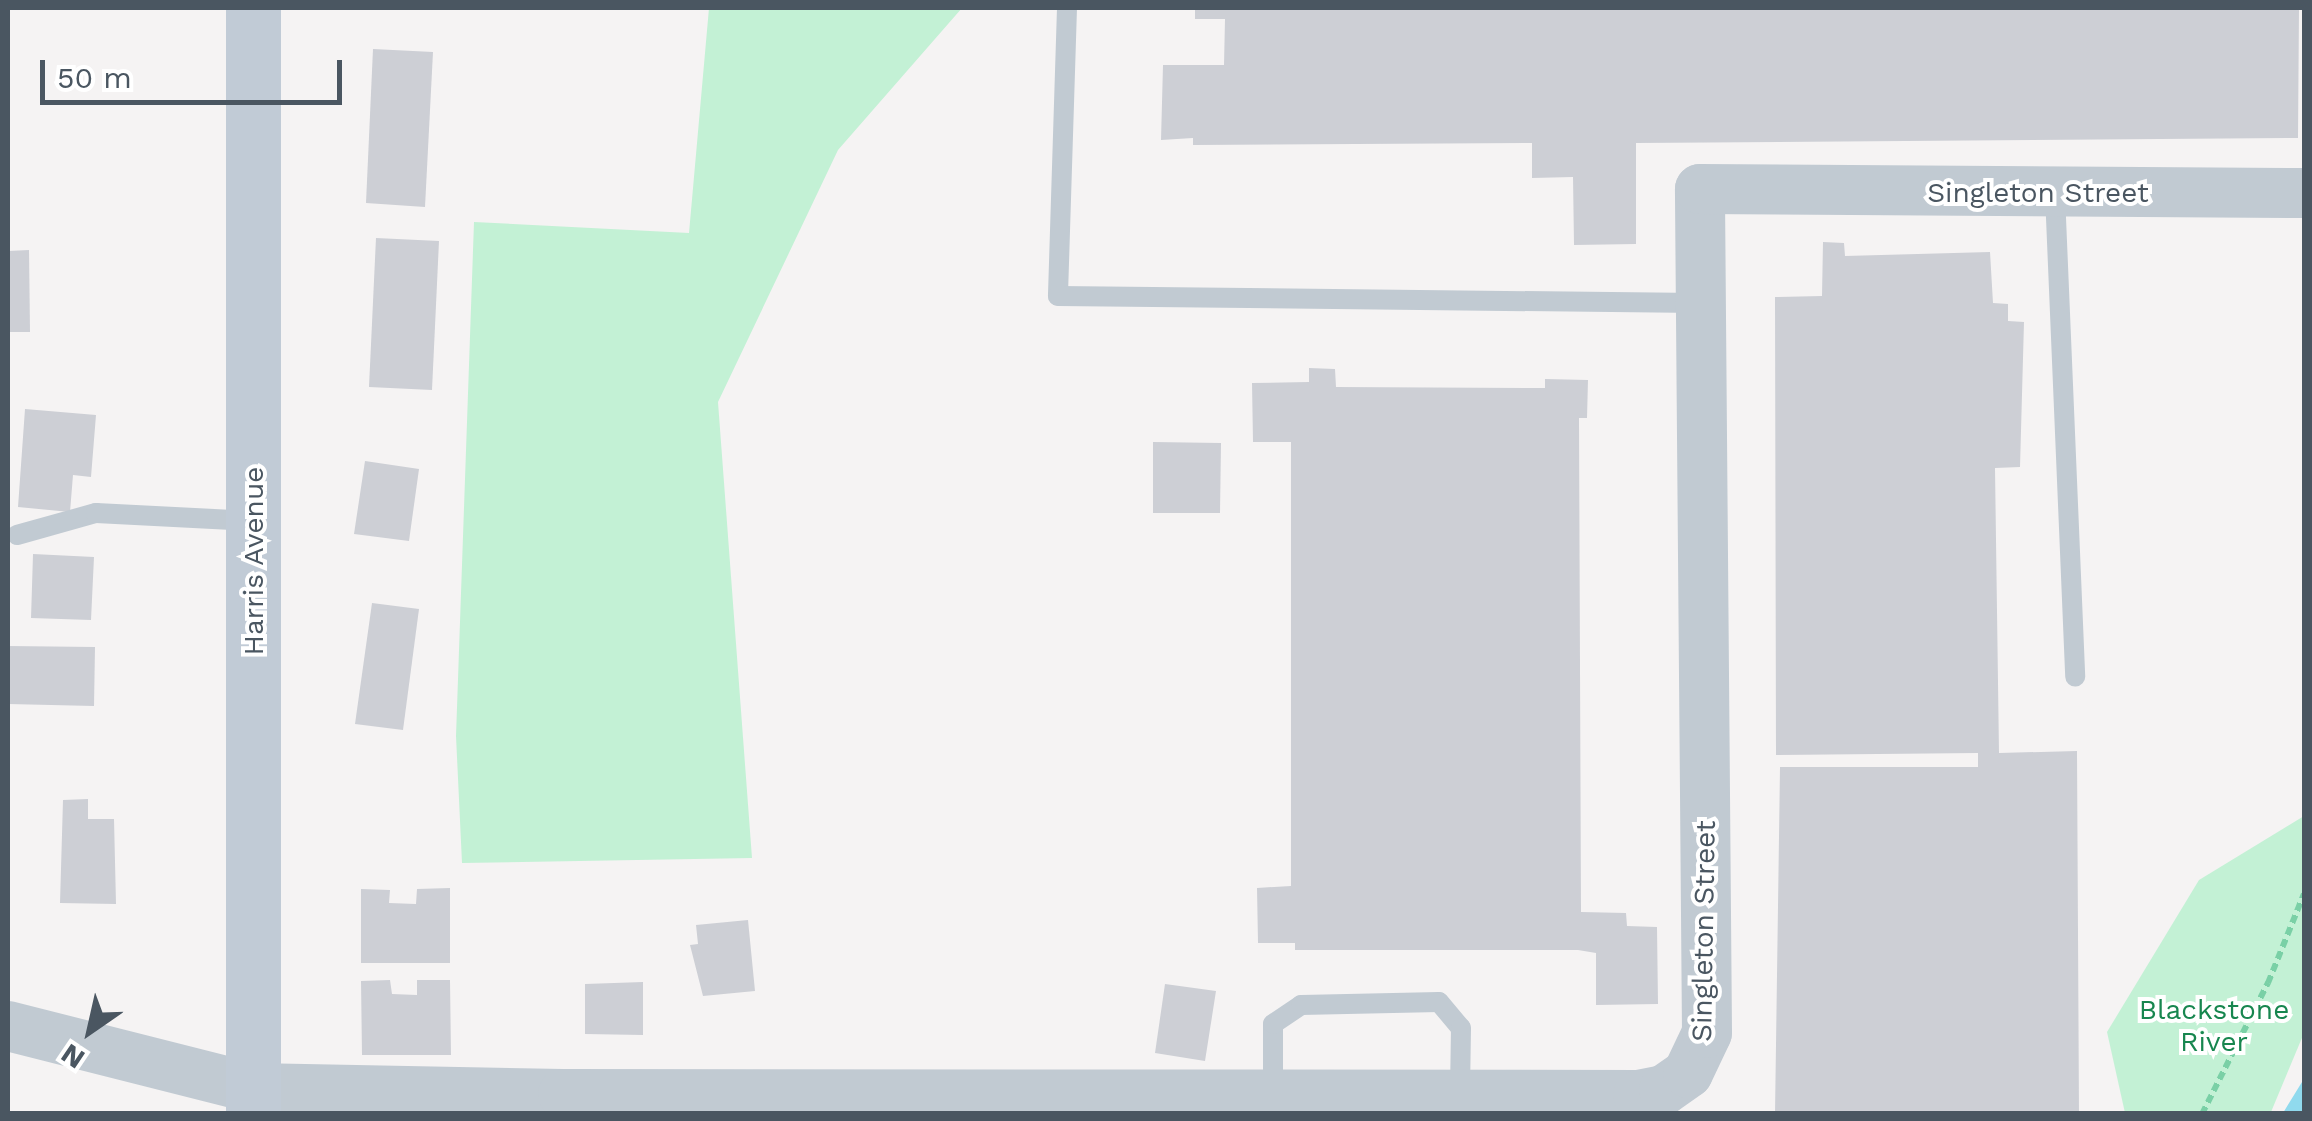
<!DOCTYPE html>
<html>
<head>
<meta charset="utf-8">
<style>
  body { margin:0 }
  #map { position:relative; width:2312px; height:1121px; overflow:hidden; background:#f5f3f3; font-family:"Work Sans",sans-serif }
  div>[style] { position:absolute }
  .green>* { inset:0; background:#c3f1d5 }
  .water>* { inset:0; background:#90daee }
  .building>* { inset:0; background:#cdcfd5 }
  .path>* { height:6px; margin-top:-3px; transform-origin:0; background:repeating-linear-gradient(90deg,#7ad0a6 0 8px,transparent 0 13px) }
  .service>* { height:20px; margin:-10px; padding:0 10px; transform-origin:10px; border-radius:10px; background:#c1cad2 }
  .tertiary>* { height:50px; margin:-25px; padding:0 25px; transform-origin:25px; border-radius:25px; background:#c1cad2 }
  .secondary>* { height:55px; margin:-27.5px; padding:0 27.5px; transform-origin:27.5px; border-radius:27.5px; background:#c1cbd6 }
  span { translate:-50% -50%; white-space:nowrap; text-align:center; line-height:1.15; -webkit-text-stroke:8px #fff; paint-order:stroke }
  .street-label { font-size:28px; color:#4a5661 }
  .park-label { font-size:28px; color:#17864f }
  .frame { position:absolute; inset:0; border:10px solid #4a5661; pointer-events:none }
  .north { position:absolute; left:40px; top:981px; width:100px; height:100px; -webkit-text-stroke:8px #fff; paint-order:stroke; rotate:214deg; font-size:28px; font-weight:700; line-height:40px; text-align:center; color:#4a5661 }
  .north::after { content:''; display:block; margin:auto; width:35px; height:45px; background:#4a5661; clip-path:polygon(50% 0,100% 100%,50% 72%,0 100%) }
  .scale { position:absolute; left:40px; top:60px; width:302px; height:45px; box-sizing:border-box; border:5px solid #4a5661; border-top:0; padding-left:12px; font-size:30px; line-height:35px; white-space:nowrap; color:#4a5661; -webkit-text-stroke:8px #fff; paint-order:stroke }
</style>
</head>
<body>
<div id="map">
  <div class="green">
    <i style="clip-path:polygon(709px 8px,962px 8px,838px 150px,718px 402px,752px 858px,462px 863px,456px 736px,474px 222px,689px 233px)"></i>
    <i style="clip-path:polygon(2304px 816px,2304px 1033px,2271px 1112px,2125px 1113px,2107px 1032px,2199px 880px)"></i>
  </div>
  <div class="water">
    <i style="clip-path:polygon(2304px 1076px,2304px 1113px,2283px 1113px,2302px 1082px)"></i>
  </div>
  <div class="building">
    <i style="clip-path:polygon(1195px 8px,2299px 8px,2298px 138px,1636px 143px,1636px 244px,1574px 245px,1573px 177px,1532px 178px,1532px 143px,1193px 145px,1193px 138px,1161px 140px,1163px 65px,1224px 65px,1225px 19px,1195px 19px)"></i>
    <i style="clip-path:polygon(373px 49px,433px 52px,425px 207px,366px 203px)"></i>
    <i style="clip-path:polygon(376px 238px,439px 241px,432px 390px,369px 387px)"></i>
    <i style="clip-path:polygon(1823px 242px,1844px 243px,1845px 256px,1990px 252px,1993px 303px,2008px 304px,2008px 321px,2024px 322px,2020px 467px,1995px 468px,1999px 753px,2077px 751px,2079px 1114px,1775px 1114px,1780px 767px,1978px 767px,1978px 753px,1776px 755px,1775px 297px,1822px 296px)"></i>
    <i style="clip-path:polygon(29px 250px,30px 332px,8px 332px,8px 251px)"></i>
    <i style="clip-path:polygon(1309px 368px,1335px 369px,1336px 387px,1545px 388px,1545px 379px,1588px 380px,1587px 418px,1579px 418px,1581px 912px,1626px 913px,1627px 926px,1657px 927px,1658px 1004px,1596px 1005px,1596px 953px,1578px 950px,1295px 950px,1295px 943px,1258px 943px,1257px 888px,1291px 886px,1291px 442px,1253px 442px,1252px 383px,1309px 382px)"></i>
    <i style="clip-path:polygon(25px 409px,96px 415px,91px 477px,73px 475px,70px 512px,18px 507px)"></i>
    <i style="clip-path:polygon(1153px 442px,1221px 443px,1220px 513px,1153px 513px)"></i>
    <i style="clip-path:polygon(365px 461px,419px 469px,409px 541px,354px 534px)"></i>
    <i style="clip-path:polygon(33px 554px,94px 557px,91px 620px,31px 618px)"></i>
    <i style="clip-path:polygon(372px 603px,419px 609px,403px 730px,355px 724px)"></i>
    <i style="clip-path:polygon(8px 646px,95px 647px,94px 706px,8px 704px)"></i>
    <i style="clip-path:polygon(88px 799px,88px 819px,114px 819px,116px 904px,60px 903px,63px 800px)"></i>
    <i style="clip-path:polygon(450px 888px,450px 963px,361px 963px,361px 889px,390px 890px,389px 903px,416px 904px,417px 889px)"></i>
    <i style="clip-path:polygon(748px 920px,755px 991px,703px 996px,690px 945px,698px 944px,696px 925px)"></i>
    <i style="clip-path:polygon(390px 980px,392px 994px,417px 995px,417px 980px,450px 980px,451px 1055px,362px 1055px,361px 981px)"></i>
    <i style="clip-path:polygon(643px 982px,643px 1035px,585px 1034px,585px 984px)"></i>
    <i style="clip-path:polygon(1165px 984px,1216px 991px,1205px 1061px,1155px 1053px)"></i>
  </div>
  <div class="path">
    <i style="left:2202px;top:1114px;width:147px;rotate:-63.3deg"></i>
    <i style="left:2268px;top:983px;width:96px;rotate:-68deg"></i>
  </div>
  <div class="service">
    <i style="left:1067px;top:8px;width:288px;rotate:91.8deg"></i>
    <i style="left:1058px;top:296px;width:641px;rotate:0.63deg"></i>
    <i style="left:2055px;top:194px;width:483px;rotate:87.6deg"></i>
    <i style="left:17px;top:535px;width:82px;rotate:-15.6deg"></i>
    <i style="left:96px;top:513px;width:156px;rotate:2.9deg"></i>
    <i style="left:1273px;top:1094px;width:70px;rotate:-90deg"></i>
    <i style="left:1273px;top:1024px;width:34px;rotate:-34deg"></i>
    <i style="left:1301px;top:1005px;width:138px;rotate:-1.2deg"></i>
    <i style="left:1439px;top:1002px;width:34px;rotate:50deg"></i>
    <i style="left:1461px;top:1028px;width:66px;rotate:90.9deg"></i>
  </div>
  <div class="tertiary">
    <i style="left:8px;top:1026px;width:253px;rotate:14.2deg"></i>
    <i style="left:253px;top:1088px;width:310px;rotate:1.1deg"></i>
    <i style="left:563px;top:1094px;width:1075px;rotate:0.05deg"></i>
    <i style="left:1638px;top:1095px;width:26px;rotate:-11deg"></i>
    <i style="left:1664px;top:1090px;width:29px;rotate:-35deg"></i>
    <i style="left:1688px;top:1073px;width:44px;rotate:-64.6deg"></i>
    <i style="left:1707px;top:1033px;width:844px;rotate:-90.48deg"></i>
    <i style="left:1700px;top:189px;width:604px;rotate:0.38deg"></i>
  </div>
  <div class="secondary">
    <i style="left:253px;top:1114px;width:1106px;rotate:-90deg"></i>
  </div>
  <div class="street-label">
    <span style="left:2038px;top:193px">Singleton Street</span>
    <span style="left:254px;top:561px;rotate:-90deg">Harris Avenue</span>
    <span style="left:1704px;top:931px;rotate:-89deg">Singleton Street</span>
  </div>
  <div class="park-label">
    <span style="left:2214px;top:1026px">Blackstone<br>River</span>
  </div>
  <div class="frame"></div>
  <div class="north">N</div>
  <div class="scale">50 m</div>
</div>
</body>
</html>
